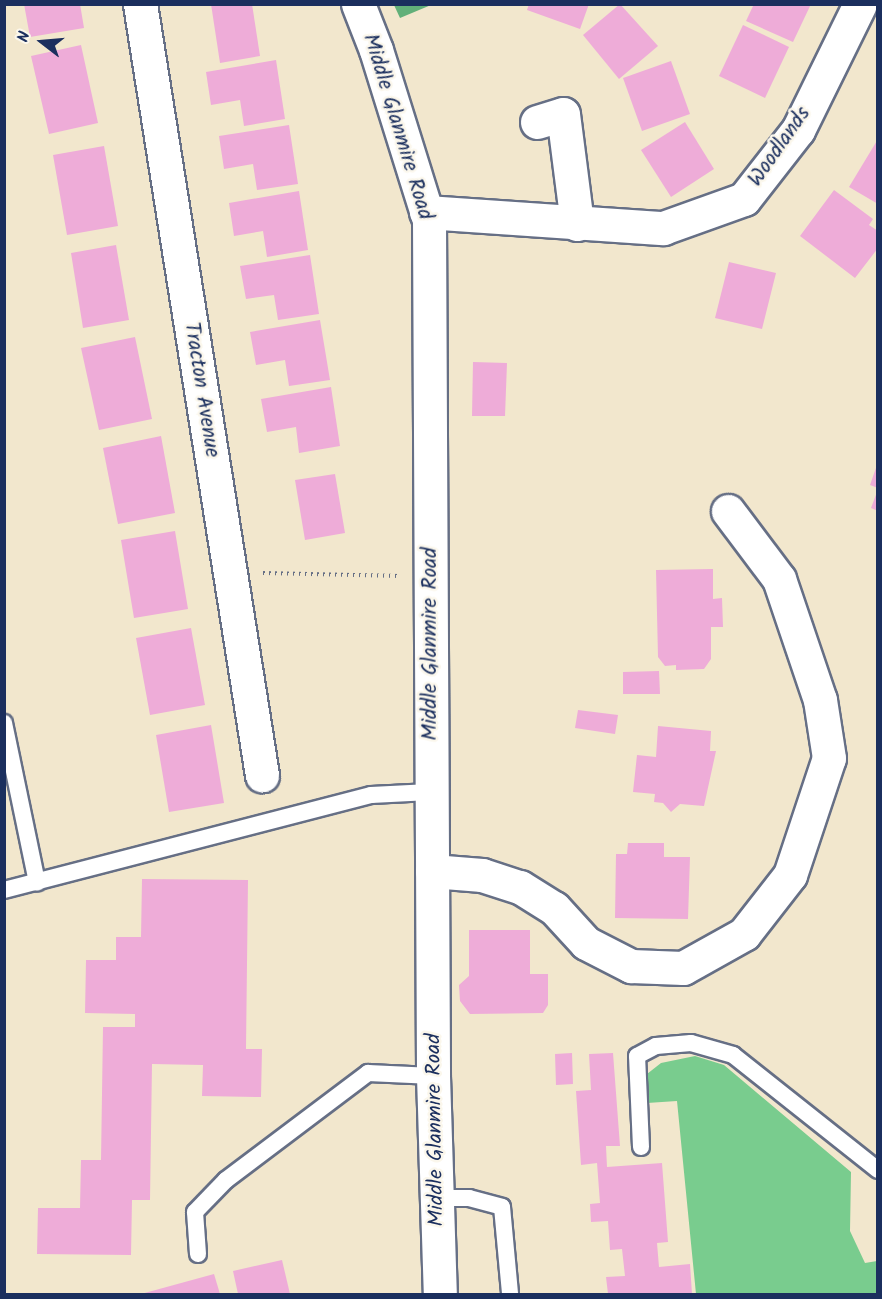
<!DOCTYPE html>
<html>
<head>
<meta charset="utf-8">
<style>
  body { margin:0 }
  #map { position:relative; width:882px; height:1299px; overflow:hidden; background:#f2e7cd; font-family:Kalam,sans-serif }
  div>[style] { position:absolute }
  .green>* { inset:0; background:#79cc8e }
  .forest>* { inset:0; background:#62b079 }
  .building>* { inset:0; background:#eeacd8 }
  .path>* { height:4px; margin-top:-2px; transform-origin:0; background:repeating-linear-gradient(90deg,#666f85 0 1.5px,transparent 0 6px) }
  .roads { filter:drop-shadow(2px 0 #666f85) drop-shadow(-2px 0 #666f85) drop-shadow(0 2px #666f85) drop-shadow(0 -2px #666f85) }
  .lane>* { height:16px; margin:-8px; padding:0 8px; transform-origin:8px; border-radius:8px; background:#fff }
  .street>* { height:33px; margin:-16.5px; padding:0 16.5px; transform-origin:16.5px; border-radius:16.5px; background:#fff }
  span { translate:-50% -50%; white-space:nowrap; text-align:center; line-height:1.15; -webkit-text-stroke:5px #fbf7ec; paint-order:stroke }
  .street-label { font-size:21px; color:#1b2f5e }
  .frame { position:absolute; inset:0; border:6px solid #1b2f5e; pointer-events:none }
  .north { position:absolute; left:12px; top:12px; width:60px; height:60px; -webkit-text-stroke:4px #fbf7ec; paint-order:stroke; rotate:286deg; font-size:16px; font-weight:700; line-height:24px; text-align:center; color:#1b2f5e }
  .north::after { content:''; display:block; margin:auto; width:21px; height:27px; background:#1b2f5e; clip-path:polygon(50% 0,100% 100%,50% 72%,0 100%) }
</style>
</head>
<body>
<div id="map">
  <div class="green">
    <i style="clip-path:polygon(695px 1056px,724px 1065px,851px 1172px,850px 1231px,865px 1263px,877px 1261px,877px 1294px,696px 1294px,677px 1101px,647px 1103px,647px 1074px,661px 1063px)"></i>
  </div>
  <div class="forest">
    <i style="clip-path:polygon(394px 5px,431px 5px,400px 18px)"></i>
  </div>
  <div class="building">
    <i style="clip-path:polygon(24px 4px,80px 4px,84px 28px,30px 37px)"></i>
    <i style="clip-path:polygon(211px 4px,252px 4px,260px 56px,220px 63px)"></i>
    <i style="clip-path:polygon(529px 4px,589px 4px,580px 29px,527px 10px)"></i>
    <i style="clip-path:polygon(620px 4px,658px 46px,619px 79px,583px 35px)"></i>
    <i style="clip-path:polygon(754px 4px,811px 4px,793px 42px,746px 21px)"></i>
    <i style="clip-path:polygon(743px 25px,789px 47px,765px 98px,719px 76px)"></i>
    <i style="clip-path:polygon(81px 45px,98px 123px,49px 134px,31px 56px)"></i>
    <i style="clip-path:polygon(276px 60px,285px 119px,244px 126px,240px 100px,211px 105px,206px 72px)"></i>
    <i style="clip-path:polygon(671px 61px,690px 114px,642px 131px,623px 78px)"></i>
    <i style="clip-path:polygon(685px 122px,714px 169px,671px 197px,641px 150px)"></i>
    <i style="clip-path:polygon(289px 125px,298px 184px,257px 190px,253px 164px,224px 169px,219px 136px)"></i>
    <i style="clip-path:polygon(878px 139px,878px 204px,849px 187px)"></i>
    <i style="clip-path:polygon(104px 146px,118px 226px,67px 235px,53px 155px)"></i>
    <i style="clip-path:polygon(834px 190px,873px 219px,869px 225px,878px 231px,878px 248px,855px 278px,800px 236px)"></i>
    <i style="clip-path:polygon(299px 191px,308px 250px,267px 257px,263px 231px,234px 236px,229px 203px)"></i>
    <i style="clip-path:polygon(116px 245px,129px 320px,83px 328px,71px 253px)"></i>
    <i style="clip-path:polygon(310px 255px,319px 314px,278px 320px,274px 295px,246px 299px,240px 266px)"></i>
    <i style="clip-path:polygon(729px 262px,776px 273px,762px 329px,715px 318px)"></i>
    <i style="clip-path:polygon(320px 320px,330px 380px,289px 386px,285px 360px,256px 365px,250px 332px)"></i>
    <i style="clip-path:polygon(135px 337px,152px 419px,99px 430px,81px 348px)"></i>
    <i style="clip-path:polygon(473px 362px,507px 363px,505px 416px,472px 416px)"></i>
    <i style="clip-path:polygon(331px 387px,340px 446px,299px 453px,296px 427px,267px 432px,261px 399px)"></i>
    <i style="clip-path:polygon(161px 436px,175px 513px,118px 524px,103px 448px)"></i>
    <i style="clip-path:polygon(877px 465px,878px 465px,878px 488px,870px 485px)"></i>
    <i style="clip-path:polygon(335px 474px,345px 533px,305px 540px,295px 480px)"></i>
    <i style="clip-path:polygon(877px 492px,878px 492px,878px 511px,871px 508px)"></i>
    <i style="clip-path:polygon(175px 531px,188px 609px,134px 618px,121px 540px)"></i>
    <i style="clip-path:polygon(713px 569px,713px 599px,722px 598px,723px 627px,711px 627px,711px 659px,704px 669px,676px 670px,676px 665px,665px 666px,658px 657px,656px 570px)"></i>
    <i style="clip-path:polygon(191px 628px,205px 705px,150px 715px,136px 638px)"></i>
    <i style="clip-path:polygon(659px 671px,660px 694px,623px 694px,623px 672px)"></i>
    <i style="clip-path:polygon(578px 710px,618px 715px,615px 734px,575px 728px)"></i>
    <i style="clip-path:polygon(211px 725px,224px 803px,169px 812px,156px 735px)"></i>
    <i style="clip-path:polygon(658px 726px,711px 731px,710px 751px,716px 751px,704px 806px,680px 804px,671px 812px,663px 803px,654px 802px,655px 794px,633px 792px,637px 755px,656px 757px)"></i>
    <i style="clip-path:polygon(628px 843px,664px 843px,664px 857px,690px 857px,688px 919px,615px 918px,616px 854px,627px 854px)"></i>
    <i style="clip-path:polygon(142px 879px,248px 880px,246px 1049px,262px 1049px,261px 1097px,202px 1096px,203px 1065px,152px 1064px,150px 1200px,132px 1200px,131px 1255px,37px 1254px,38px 1208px,80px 1208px,81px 1160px,101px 1160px,103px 1027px,135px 1027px,135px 1014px,85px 1013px,86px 960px,116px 960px,116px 937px,141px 937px)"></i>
    <i style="clip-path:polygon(469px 930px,530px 930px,530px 974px,548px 974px,548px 1005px,543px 1013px,470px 1014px,460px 1001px,459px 985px,469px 976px)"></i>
    <i style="clip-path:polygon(572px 1053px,573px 1084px,556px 1085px,555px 1054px)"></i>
    <i style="clip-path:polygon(613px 1053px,620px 1146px,606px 1146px,607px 1167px,662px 1163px,668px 1242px,657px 1243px,659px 1267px,690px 1264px,692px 1294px,608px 1294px,606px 1277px,625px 1276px,622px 1249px,610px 1250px,608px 1221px,591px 1222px,590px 1204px,600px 1203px,597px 1163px,581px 1165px,576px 1091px,591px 1090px,589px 1054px)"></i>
    <i style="clip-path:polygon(282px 1260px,290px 1294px,238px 1294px,233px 1271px)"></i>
    <i style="clip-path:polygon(214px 1274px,220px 1294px,141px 1294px)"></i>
  </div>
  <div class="path">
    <i style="left:263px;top:573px;width:137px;rotate:1.3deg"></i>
  </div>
  <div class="roads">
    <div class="lane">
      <i style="left:4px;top:723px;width:163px;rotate:78.3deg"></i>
      <i style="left:4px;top:890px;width:379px;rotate:-14.5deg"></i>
      <i style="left:371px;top:795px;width:59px;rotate:-2.9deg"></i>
      <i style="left:641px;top:1147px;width:91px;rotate:-92.5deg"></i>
      <i style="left:637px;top:1056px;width:21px;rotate:-28deg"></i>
      <i style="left:656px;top:1046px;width:35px;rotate:-5deg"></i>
      <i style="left:691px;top:1043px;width:44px;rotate:15.9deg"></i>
      <i style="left:733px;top:1055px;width:185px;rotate:38.4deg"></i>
      <i style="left:437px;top:1198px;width:32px"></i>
      <i style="left:469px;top:1198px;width:34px;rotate:15deg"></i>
      <i style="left:502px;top:1207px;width:87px;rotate:84.7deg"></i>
      <i style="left:198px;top:1254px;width:42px;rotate:-94.1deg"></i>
      <i style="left:195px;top:1212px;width:45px;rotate:-45.9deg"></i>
      <i style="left:226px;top:1180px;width:178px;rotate:-37deg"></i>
      <i style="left:368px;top:1073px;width:65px;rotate:2.6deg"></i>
    </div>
    <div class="street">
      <i style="left:140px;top:4px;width:781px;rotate:81.01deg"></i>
      <i style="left:358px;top:4px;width:49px;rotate:68.6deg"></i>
      <i style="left:376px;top:50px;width:178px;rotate:72.7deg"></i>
      <i style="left:429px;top:220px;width:856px;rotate:89.73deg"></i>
      <i style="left:433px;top:1076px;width:218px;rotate:88.2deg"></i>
      <i style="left:537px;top:122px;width:27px;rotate:-17deg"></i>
      <i style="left:563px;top:114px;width:111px;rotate:82.7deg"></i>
      <i style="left:426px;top:212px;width:238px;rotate:3.9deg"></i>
      <i style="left:663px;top:228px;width:86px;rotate:-19.7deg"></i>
      <i style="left:744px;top:199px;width:88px;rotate:-52deg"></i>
      <i style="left:798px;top:130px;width:140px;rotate:-63.8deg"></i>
      <i style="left:432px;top:871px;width:50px;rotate:4.6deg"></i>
      <i style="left:482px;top:875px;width:40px;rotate:18deg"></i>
      <i style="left:520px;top:887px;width:40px;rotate:32deg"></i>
      <i style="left:554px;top:908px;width:47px;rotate:47.6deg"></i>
      <i style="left:586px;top:943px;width:51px;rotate:27.1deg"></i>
      <i style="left:631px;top:966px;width:52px;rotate:2.2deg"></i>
      <i style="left:683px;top:968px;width:70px;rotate:-29.1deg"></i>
      <i style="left:744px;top:934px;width:75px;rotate:-52.1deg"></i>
      <i style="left:790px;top:875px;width:123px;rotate:-71.6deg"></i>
      <i style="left:829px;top:758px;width:59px;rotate:-98.8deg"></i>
      <i style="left:820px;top:700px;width:128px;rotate:-108.7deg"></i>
      <i style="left:779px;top:579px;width:85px;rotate:-126.9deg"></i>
    </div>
  </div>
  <div class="street-label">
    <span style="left:397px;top:127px;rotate:73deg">Middle Glanmire Road</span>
    <span style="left:780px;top:147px;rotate:-55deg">Woodlands</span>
    <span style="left:201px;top:390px;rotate:81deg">Tracton Avenue</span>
    <span style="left:431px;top:644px;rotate:-90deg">Middle Glanmire Road</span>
    <span style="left:436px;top:1130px;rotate:-91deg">Middle Glanmire Road</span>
  </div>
  <div class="frame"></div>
  <div class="north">N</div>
</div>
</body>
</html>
